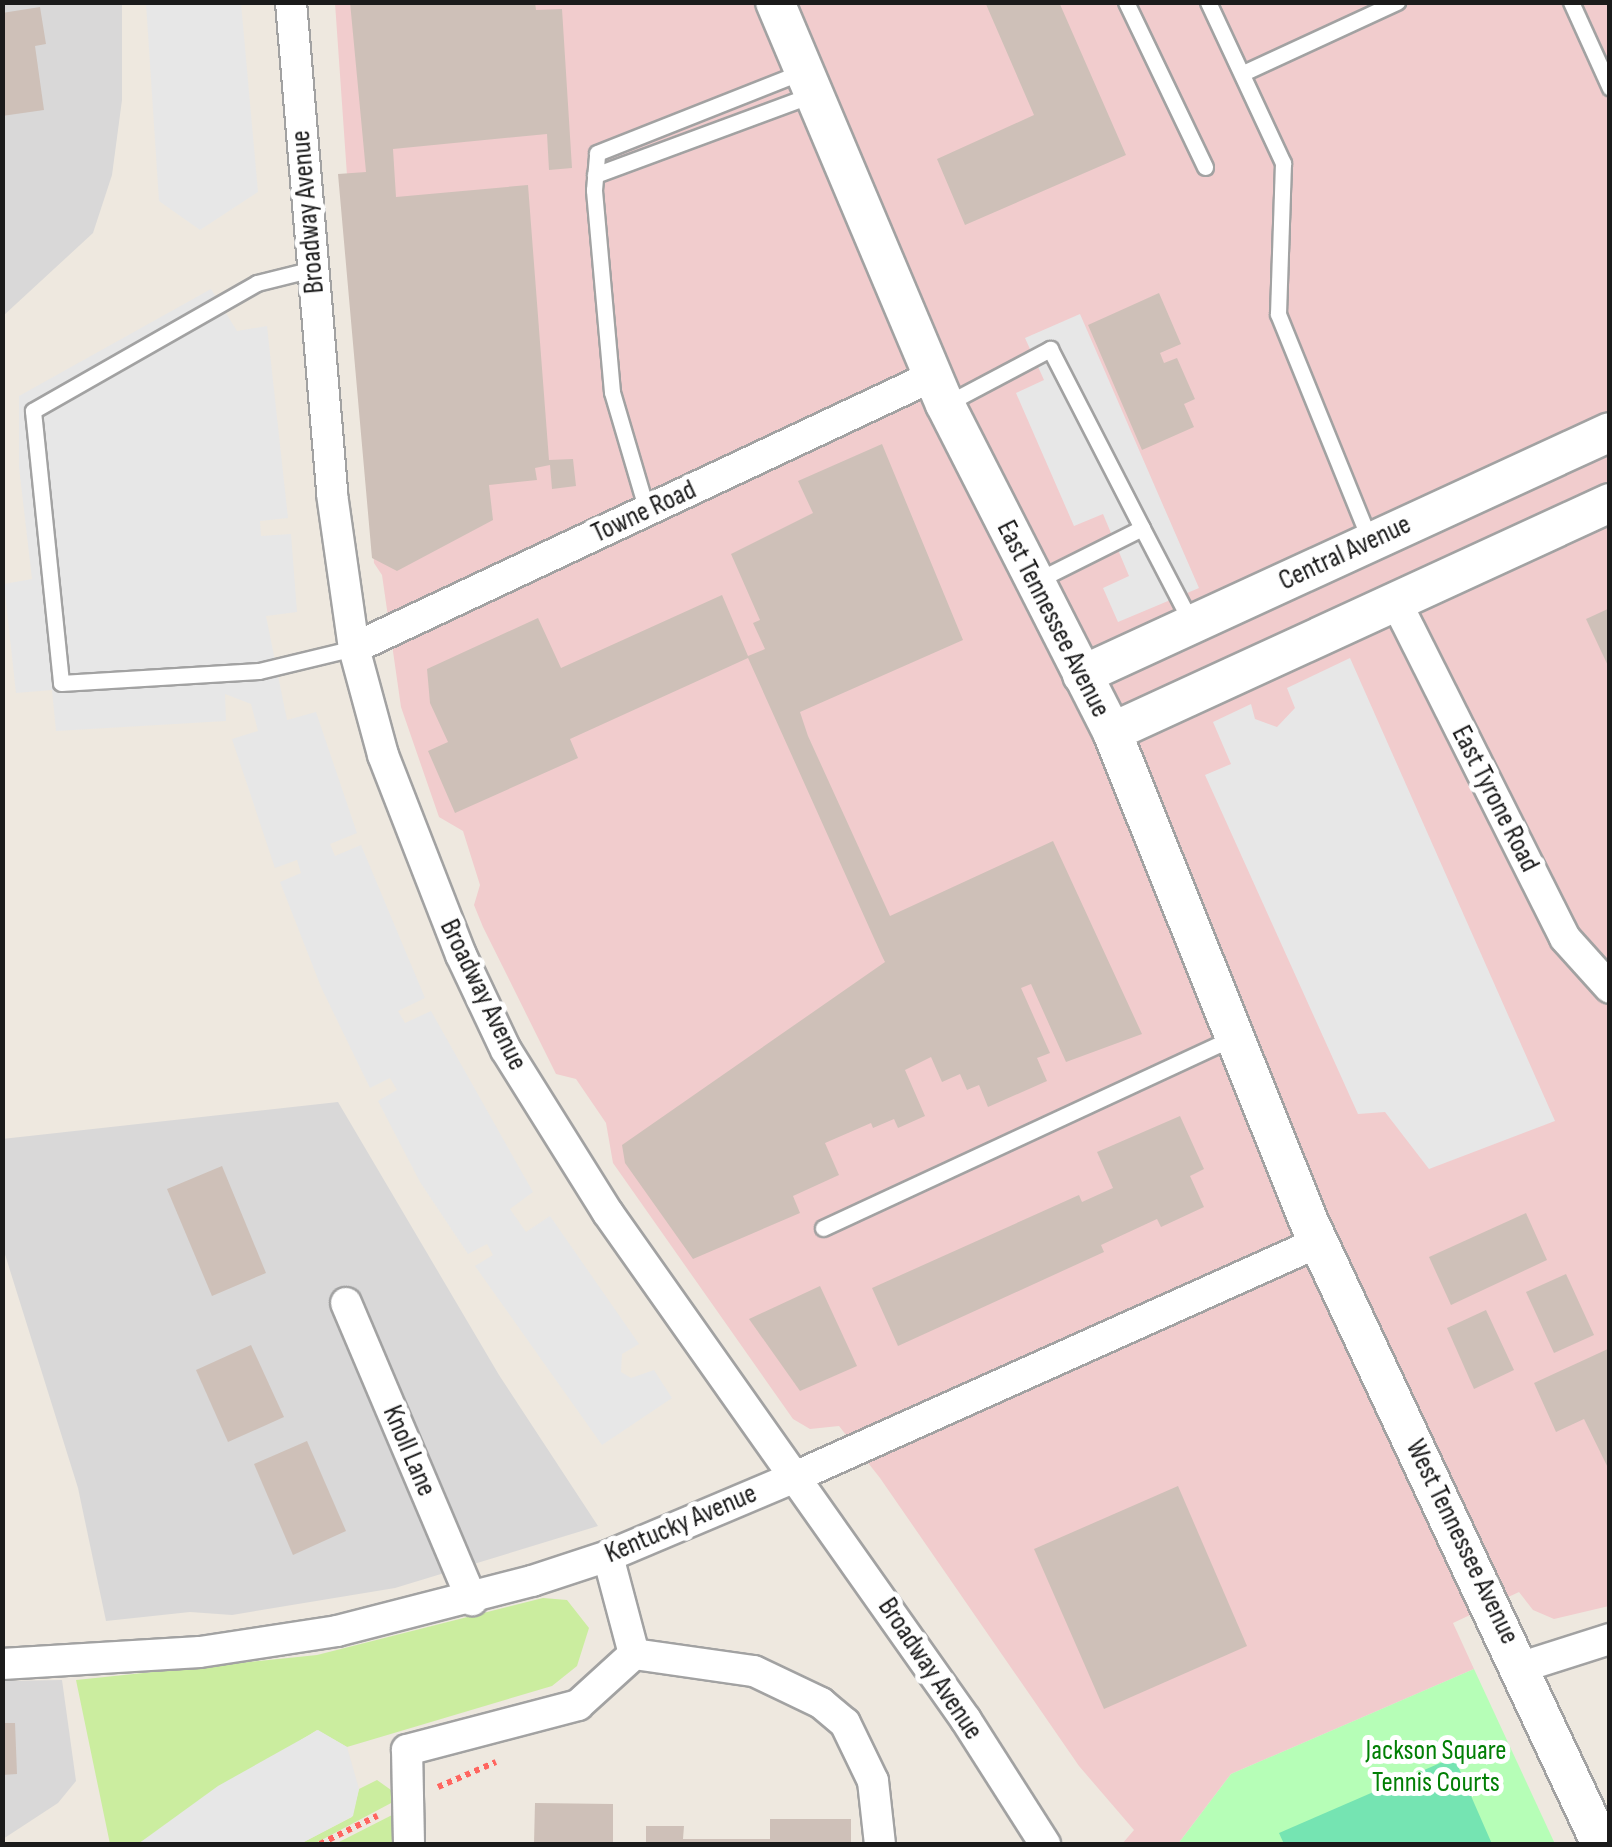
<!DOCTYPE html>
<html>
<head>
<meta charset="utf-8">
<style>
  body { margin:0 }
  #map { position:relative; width:1612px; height:1847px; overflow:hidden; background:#eee8df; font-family:"Sofia Sans Condensed",sans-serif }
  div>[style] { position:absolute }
  .residential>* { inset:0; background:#d9d8d8 }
  .commercial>* { inset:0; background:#f1cccd }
  .grass>* { inset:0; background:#cbed9f }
  .park>* { inset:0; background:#b6feb7 }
  .pitch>* { inset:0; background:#75e4b2 }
  .parking>* { inset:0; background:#e7e7e7 }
  .building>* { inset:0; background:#cec0b8 }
  .path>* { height:6px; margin-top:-3px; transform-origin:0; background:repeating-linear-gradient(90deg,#ff655f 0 5px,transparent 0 10px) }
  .roads { filter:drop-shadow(2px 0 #a2a2a2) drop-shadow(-2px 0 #a2a2a2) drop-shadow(0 2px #a2a2a2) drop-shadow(0 -2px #a2a2a2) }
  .service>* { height:15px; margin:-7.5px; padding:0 7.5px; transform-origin:7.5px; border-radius:7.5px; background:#fff }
  .minor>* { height:30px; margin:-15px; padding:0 15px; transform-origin:15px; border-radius:15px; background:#fff }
  .tertiary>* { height:38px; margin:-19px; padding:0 19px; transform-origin:19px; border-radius:19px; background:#fff }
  span { translate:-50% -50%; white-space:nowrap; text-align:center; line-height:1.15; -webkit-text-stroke:10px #fff; paint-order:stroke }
  .street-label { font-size:28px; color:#1b1b1b }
  .park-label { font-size:28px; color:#027f05 }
  .frame { position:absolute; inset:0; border:5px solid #1b1b1b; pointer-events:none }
</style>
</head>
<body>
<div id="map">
  <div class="residential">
    <i style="clip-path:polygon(3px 3px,122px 3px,122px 100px,112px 175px,93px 233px,3px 316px)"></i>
    <i style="clip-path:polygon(338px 1102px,499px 1375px,598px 1526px,395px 1588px,232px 1615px,190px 1612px,106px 1621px,78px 1488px,3px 1248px,2px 1139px)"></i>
    <i style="clip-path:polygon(62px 1680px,76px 1781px,58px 1803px,3px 1839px,3px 1681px)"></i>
  </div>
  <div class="commercial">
    <i style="clip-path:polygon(335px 3px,1609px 3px,1609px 1606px,1554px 1619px,1533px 1610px,1519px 1592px,1453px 1623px,1474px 1669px,1231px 1774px,1178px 1844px,1122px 1844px,1134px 1830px,1079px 1766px,880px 1478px,839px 1426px,810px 1429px,793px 1419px,613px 1163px,606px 1123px,576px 1079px,556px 1074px,483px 927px,474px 905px,480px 885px,463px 831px,439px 817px,401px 707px,382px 575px,374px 563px)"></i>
  </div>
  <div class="grass">
    <i style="clip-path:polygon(543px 1598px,567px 1600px,589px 1628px,577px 1666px,552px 1686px,347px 1747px,317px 1730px,138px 1844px,110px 1844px,76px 1680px,317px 1655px)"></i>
    <i style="clip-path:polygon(377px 1780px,391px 1790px,393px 1802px,314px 1844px,300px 1844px,352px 1817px,359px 1789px)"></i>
    <i style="clip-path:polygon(396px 1813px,395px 1844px,334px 1844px,339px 1842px)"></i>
  </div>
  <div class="park">
    <i style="clip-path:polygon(1474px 1669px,1555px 1844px,1178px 1844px,1231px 1774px)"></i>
  </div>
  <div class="pitch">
    <i style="clip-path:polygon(1454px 1757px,1492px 1844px,1284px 1844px,1279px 1833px)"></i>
  </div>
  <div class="parking">
    <i style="clip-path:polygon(146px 3px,241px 3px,258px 192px,200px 230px,159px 201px)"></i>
    <i style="clip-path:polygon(211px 289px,237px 331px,267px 326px,288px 518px,260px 521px,261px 536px,291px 534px,297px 612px,266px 616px,287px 720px,316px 712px,357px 833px,330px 844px,335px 856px,361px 845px,425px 998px,398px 1011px,405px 1023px,431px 1011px,533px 1192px,510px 1209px,526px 1232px,550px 1216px,639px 1344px,622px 1354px,621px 1372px,631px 1378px,654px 1370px,672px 1398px,602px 1445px,475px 1266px,493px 1255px,487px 1244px,468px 1254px,420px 1182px,378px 1101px,397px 1090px,390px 1078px,370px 1088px,321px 987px,280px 882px,301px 873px,297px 860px,275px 868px,232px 739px,258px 731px,251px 704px,225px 694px,226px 721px,56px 731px,52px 690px,16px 693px,4px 584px,32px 579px,19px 467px,19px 396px)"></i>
    <i style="clip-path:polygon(1080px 314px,1199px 588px,1118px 622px,1103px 588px,1129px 576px,1103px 514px,1074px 526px,1016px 393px,1044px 380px,1025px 338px)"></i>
    <i style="clip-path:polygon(1350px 658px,1555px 1121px,1429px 1169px,1385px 1112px,1358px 1114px,1205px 775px,1231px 764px,1213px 722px,1251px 704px,1255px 719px,1277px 727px,1295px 708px,1287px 688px)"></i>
    <i style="clip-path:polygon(318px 1730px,347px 1747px,359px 1789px,353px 1816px,300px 1844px,138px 1844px,218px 1786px)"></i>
  </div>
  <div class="building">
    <i style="clip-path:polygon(350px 2px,535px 2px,536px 10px,562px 9px,572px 168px,549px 170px,547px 134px,393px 149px,396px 197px,528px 185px,549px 460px,573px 459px,576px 486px,552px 489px,550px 465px,535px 468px,537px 480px,489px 485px,493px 520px,397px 571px,372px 558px,338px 174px,366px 172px)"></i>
    <i style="clip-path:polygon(985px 2px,1059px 2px,1126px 155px,965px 225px,937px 159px,1034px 115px)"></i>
    <i style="clip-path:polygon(40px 7px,46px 44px,35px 46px,44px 110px,2px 116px,2px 13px)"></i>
    <i style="clip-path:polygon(1159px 293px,1181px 344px,1160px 353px,1164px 363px,1177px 358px,1195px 399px,1184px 404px,1194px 427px,1142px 450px,1088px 325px)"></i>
    <i style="clip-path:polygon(882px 444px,963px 640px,800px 712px,808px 736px,890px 916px,1053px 841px,1142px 1034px,1066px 1062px,1031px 984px,1021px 988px,1050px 1053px,1037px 1058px,1047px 1081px,988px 1107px,979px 1085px,967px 1090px,960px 1074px,942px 1082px,931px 1057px,905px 1070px,925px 1116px,898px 1128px,894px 1119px,873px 1128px,871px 1123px,825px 1143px,839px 1175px,793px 1196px,800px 1213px,693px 1259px,625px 1163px,622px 1145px,885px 962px,882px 956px,748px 658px,570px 739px,578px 758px,455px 813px,428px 751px,448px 742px,430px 703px,427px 669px,538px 618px,561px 668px,722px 595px,748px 656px,765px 649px,753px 623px,760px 620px,731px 554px,813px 513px,798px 481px)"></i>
    <i style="clip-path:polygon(1610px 608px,1610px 670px,1586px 619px)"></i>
    <i style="clip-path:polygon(1180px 1116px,1204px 1169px,1190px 1176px,1204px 1207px,1161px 1227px,1157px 1219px,1101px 1245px,1104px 1252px,898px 1346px,872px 1288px,1079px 1195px,1082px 1202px,1113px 1188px,1097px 1152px)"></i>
    <i style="clip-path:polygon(222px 1166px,266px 1273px,212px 1296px,167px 1189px)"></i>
    <i style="clip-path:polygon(1526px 1213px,1547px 1260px,1451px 1305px,1429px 1257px)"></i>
    <i style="clip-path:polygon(1566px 1274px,1594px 1335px,1554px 1353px,1526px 1292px)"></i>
    <i style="clip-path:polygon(820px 1286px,857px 1366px,800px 1391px,749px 1319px)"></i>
    <i style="clip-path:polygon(1486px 1310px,1514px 1370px,1474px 1389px,1447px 1328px)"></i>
    <i style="clip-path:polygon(251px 1345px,284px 1417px,228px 1442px,196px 1370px)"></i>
    <i style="clip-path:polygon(1610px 1348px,1610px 1472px,1584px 1419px,1556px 1432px,1534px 1383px)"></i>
    <i style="clip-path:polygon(307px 1441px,346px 1531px,293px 1555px,254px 1464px)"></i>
    <i style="clip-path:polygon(1178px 1486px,1247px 1646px,1104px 1709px,1034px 1549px)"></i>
    <i style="clip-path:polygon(2px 1723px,15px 1723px,17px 1774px,2px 1775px)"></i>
    <i style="clip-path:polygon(535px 1803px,613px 1804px,613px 1844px,534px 1844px)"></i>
    <i style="clip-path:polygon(770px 1819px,851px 1819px,851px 1844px,646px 1844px,646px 1826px,684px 1826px,683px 1839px,770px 1839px)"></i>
  </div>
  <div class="path">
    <i style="left:438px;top:1787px;width:63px;rotate:-23.3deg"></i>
    <i style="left:320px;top:1844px;width:64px;rotate:-26.2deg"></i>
  </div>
  <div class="roads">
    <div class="service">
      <i style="left:1126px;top:2px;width:183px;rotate:64.4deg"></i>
      <i style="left:1208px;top:2px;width:178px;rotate:65deg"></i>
      <i style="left:1283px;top:163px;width:151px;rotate:91.9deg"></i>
      <i style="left:1278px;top:314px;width:245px;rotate:67.9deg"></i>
      <i style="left:1571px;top:2px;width:94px;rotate:65.6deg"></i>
      <i style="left:1243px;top:73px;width:170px;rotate:-24.8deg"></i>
      <i style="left:595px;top:175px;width:230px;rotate:-20.3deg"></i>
      <i style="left:313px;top:269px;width:58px;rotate:166deg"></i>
      <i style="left:257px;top:283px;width:258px;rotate:150.3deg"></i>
      <i style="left:33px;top:411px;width:273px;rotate:84.1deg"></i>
      <i style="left:61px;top:683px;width:198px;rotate:-3.5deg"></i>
      <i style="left:259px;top:671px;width:98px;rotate:-13.6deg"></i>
      <i style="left:946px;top:404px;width:118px;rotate:-27.9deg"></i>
      <i style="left:1050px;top:349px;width:201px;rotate:62.8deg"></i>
      <i style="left:1142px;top:528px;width:119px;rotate:153.4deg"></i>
      <i style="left:647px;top:511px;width:124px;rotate:-106.4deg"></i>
      <i style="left:612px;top:392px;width:203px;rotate:-95.1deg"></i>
      <i style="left:594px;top:190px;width:37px;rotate:-85deg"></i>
      <i style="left:597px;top:153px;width:223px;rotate:-21.6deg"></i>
      <i style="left:1142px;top:528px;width:106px;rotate:62.5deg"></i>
      <i style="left:823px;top:1228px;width:453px;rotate:-24.9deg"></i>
    </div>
    <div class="minor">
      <i style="left:291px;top:2px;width:494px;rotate:85.2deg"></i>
      <i style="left:332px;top:494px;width:156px;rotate:81.9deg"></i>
      <i style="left:354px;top:648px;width:111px;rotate:74.8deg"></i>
      <i style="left:383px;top:755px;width:215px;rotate:68.7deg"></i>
      <i style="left:461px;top:955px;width:105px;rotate:64.7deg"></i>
      <i style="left:506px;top:1050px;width:192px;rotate:58deg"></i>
      <i style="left:608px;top:1213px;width:621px;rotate:54.77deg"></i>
      <i style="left:966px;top:1720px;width:147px;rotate:57.5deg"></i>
      <i style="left:1395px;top:600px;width:378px;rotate:63.3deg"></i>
      <i style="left:1565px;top:938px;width:67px;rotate:48deg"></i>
      <i style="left:354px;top:648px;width:640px;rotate:-25.16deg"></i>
      <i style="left:346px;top:1303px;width:323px;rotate:67deg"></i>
      <i style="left:634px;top:1654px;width:121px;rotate:8.1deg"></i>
      <i style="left:754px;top:1671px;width:74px;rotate:25.5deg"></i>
      <i style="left:821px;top:1703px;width:31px;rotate:40deg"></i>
      <i style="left:845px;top:1723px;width:64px;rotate:64.2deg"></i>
      <i style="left:873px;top:1781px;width:63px;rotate:83.7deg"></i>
      <i style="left:2px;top:1664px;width:198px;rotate:-3.5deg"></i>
      <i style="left:200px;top:1652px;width:139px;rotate:-8.7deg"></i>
      <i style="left:337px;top:1631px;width:201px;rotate:-14.4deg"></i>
      <i style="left:532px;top:1581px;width:80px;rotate:-18.2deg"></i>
      <i style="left:608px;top:1556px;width:205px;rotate:-22.9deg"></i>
      <i style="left:797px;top:1476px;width:572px;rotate:-24.15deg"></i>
      <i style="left:1522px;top:1667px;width:92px;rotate:-17.7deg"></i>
      <i style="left:409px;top:1844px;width:94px;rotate:-91.2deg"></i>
      <i style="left:407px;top:1750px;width:177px;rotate:-14.7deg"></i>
      <i style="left:578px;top:1705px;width:76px;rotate:-42.3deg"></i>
      <i style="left:634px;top:1654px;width:101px;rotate:-104.9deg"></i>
    </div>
    <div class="tertiary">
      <i style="left:775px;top:2px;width:436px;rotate:67.1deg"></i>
      <i style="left:945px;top:404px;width:368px;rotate:63deg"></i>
      <i style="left:1112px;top:732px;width:528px;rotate:68.1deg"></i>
      <i style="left:1309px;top:1222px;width:687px;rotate:64.85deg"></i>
      <i style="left:1082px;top:675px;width:581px;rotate:-24.71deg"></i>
      <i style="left:1112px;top:732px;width:548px;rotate:-24.69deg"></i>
    </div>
  </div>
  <div class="street-label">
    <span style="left:308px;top:212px;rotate:-95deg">Broadway Avenue</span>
    <span style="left:644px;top:512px;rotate:-25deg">Towne Road</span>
    <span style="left:1345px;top:553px;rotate:-25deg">Central Avenue</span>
    <span style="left:1053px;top:619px;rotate:63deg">East Tennessee Avenue</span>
    <span style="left:1495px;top:799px;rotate:63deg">East Tyrone Road</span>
    <span style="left:483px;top:995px;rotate:64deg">Broadway Avenue</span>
    <span style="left:409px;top:1451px;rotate:67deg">Knoll Lane</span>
    <span style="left:681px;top:1524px;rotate:-23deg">Kentucky Avenue</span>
    <span style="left:1462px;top:1542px;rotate:64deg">West Tennessee Avenue</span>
    <span style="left:930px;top:1669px;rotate:56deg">Broadway Avenue</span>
  </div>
  <div class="park-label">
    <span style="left:1436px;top:1767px">Jackson Square<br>Tennis Courts</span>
  </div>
  <div class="frame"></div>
</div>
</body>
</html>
